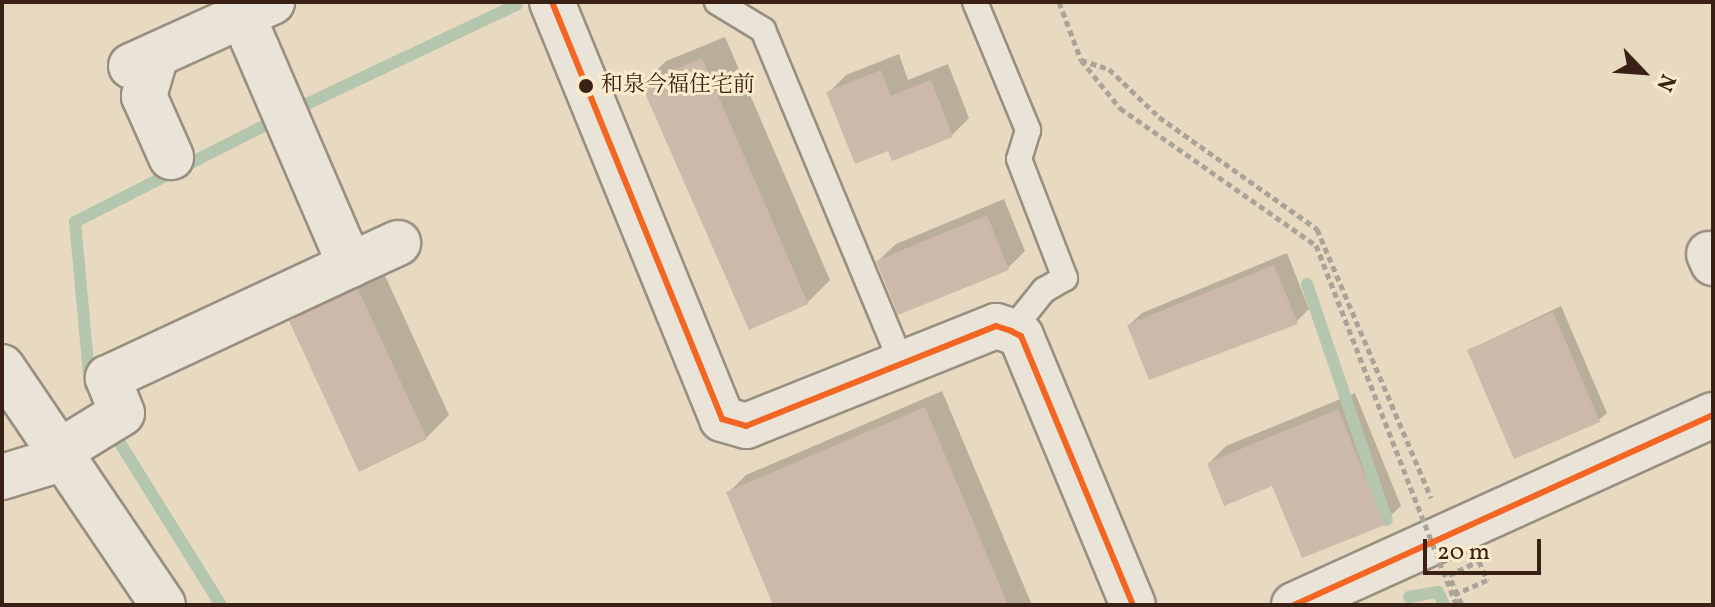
<!DOCTYPE html>
<html>
<head>
<meta charset="utf-8">
<style>
  body { margin:0 }
  #map { position:relative; width:1715px; height:607px; overflow:hidden; background:#e7dac0; font-family:Vollkorn,"Noto Serif JP",serif }
  div>[style] { position:absolute }
  .shadow>* { inset:0; background:#0003 }
  .stream>* { height:12px; margin:-6px; padding:0 6px; transform-origin:6px; border-radius:6px; background:#b4c6ae }
  .building>* { inset:0; background:#ccb9a9 }
  .path>* { height:5px; margin-top:-2.5px; transform-origin:0; background:repeating-linear-gradient(90deg,#aaa398 0 6px,transparent 0 10px) }
  .roads { filter:drop-shadow(2px 0 #998f80) drop-shadow(-2px 0 #998f80) drop-shadow(0 2px #998f80) drop-shadow(0 -2px #998f80) }
  .service>* { height:24px; margin:-12px; padding:0 12px; transform-origin:12px; border-radius:12px; background:#eae3d7 }
  .minor>* { height:44px; margin:-22px; padding:0 22px; transform-origin:22px; border-radius:22px; background:#eae3d7 }
  .secondary>* { height:44px; margin:-22px; padding:0 22px; transform-origin:22px; border-radius:22px; background:#eae3d7 }
  .path-bridge>* { height:5px; margin-top:-2.5px; transform-origin:0; background:repeating-linear-gradient(90deg,#aaa398 0 6px,transparent 0 10px) }
  .bus-1>* { height:6px; margin:-3px; padding:0 3px; transform-origin:3px; border-radius:3px; background:#f26522 }
  .dots>* { width:22px; height:22px; translate:-50% -50%; box-sizing:border-box; border:4px solid #faeacc; border-radius:50% }
  span { translate:-50% -50%; white-space:nowrap; text-align:center; line-height:1.15; -webkit-text-stroke:6px #faeacc; paint-order:stroke }
  .bus-label { font-size:22px; color:#3a2116 }
  .left { translate:0 -50%; text-align:left }
  .frame { position:absolute; inset:0; border:4px solid #3a2116; pointer-events:none }
  .north { position:absolute; left:1603px; top:32px; width:80px; height:80px; -webkit-text-stroke:6px #faeacc; paint-order:stroke; rotate:115deg; font-size:22px; font-weight:700; line-height:32px; text-align:center; color:#3a2116 }
  .north::after { content:''; display:block; margin:auto; width:28px; height:36px; background:#3a2116; clip-path:polygon(50% 0,100% 100%,50% 72%,0 100%) }
  .scale { position:absolute; left:1423px; top:539px; width:118px; height:36px; box-sizing:border-box; border:4px solid #3a2116; border-top:0; padding-left:10px; font-size:24px; line-height:28px; white-space:nowrap; color:#3a2116; -webkit-text-stroke:6px #faeacc; paint-order:stroke }
</style>
</head>
<body>
<div id="map">
  <div class="shadow">
    <i style="clip-path:polygon(725px 37px,830px 280px,807px 303px,643px 84px,666px 61px)"></i>
    <i style="clip-path:polygon(899px 54px,908px 80px,948px 64px,969px 118px,952px 135px,889px 149px,829px 92px,846px 75px)"></i>
    <i style="clip-path:polygon(1004px 199px,1025px 251px,1008px 268px,878px 261px,896px 244px)"></i>
    <i style="clip-path:polygon(1287px 253px,1309px 309px,1296px 322px,1129px 325px,1142px 313px)"></i>
    <i style="clip-path:polygon(381px 267px,449px 415px,426px 438px,291px 322px,314px 299px)"></i>
    <i style="clip-path:polygon(1561px 306px,1607px 413px,1599px 420px,1469px 350px)"></i>
    <i style="clip-path:polygon(942px 391px,1032px 605px,775px 605px,728px 493px,746px 475px)"></i>
    <i style="clip-path:polygon(1355px 393px,1401px 506px,1383px 523px,1209px 463px,1226px 446px)"></i>
  </div>
  <div class="stream">
    <i style="left:294px;top:110px;width:246px;rotate:-25.3deg"></i>
    <i style="left:1307px;top:284px;width:249px;rotate:71.3deg"></i>
    <i style="left:90px;top:386px;width:165px;rotate:-95.2deg"></i>
    <i style="left:75px;top:222px;width:222px;rotate:-27deg"></i>
    <i style="left:115px;top:435px;width:200px;rotate:58.1deg"></i>
    <i style="left:1409px;top:597px;width:29px;rotate:-10deg"></i>
    <i style="left:1438px;top:592px;width:14px;rotate:65deg"></i>
  </div>
  <div class="building">
    <i style="clip-path:polygon(702px 58px,808px 304px,749px 330px,641px 84px)"></i>
    <i style="clip-path:polygon(881px 70px,891px 96px,931px 80px,953px 137px,892px 161px,888px 151px,855px 164px,826px 92px)"></i>
    <i style="clip-path:polygon(987px 215px,1009px 270px,898px 315px,876px 261px)"></i>
    <i style="clip-path:polygon(1274px 265px,1298px 324px,1149px 380px,1127px 325px)"></i>
    <i style="clip-path:polygon(358px 289px,427px 439px,359px 472px,289px 321px)"></i>
    <i style="clip-path:polygon(1553px 312px,1600px 422px,1514px 459px,1467px 350px)"></i>
    <i style="clip-path:polygon(925px 407px,1008px 605px,773px 605px,726px 492px)"></i>
    <i style="clip-path:polygon(1338px 409px,1385px 525px,1302px 558px,1272px 486px,1224px 506px,1207px 463px)"></i>
  </div>
  <div class="path">
    <i style="left:1059px;top:2px;width:62px;rotate:69.2deg"></i>
    <i style="left:1081px;top:60px;width:29px;rotate:18deg"></i>
    <i style="left:1109px;top:69px;width:69px;rotate:43.8deg"></i>
    <i style="left:1159px;top:117px;width:194px;rotate:35.3deg"></i>
    <i style="left:1317px;top:229px;width:292px;rotate:67deg"></i>
    <i style="left:1451px;top:580px;width:27px;rotate:66deg"></i>
  </div>
  <div class="roads">
    <div class="service">
      <i style="left:717px;top:2px;width:54px;rotate:31.3deg"></i>
      <i style="left:763px;top:30px;width:362px;rotate:67.4deg"></i>
      <i style="left:975px;top:2px;width:139px;rotate:67.5deg"></i>
      <i style="left:1028px;top:130px;width:30px;rotate:107deg"></i>
      <i style="left:1019px;top:159px;width:128px;rotate:68.9deg"></i>
      <i style="left:1065px;top:278px;width:24px;rotate:150deg"></i>
      <i style="left:1044px;top:290px;width:53px;rotate:128.8deg"></i>
    </div>
    <div class="minor">
      <i style="left:552px;top:2px;width:450px;rotate:67.8deg"></i>
      <i style="left:722px;top:419px;width:25px;rotate:16deg"></i>
      <i style="left:746px;top:426px;width:269px;rotate:-21.8deg"></i>
      <i style="left:996px;top:326px;width:16px;rotate:18deg"></i>
      <i style="left:1011px;top:331px;width:11px;rotate:27deg"></i>
      <i style="left:1021px;top:336px;width:291px;rotate:67.4deg"></i>
      <i style="left:156px;top:55px;width:43px;rotate:106.3deg"></i>
      <i style="left:144px;top:96px;width:67px;rotate:66.1deg"></i>
      <i style="left:131px;top:66px;width:155px;rotate:-24.4deg"></i>
      <i style="left:1709px;top:254px;width:10px;rotate:66deg"></i>
      <i style="left:350px;top:265px;width:53px;rotate:-24.6deg"></i>
      <i style="left:2px;top:367px;width:287px;rotate:55.9deg"></i>
      <i style="left:57px;top:453px;width:76px;rotate:-31.6deg"></i>
      <i style="left:122px;top:413px;width:38px;rotate:-112deg"></i>
      <i style="left:108px;top:378px;width:267px;rotate:-25deg"></i>
      <i style="left:350px;top:265px;width:286px;rotate:-113.3deg"></i>
      <i style="left:2px;top:477px;width:62px;rotate:-17deg"></i>
    </div>
    <div class="secondary">
      <i style="left:1294px;top:605px;width:460px;rotate:-24.4deg"></i>
    </div>
  </div>
  <div class="path-bridge">
    <i style="left:1081px;top:60px;width:62px;rotate:50.9deg"></i>
    <i style="left:1120px;top:108px;width:239px;rotate:35deg"></i>
    <i style="left:1316px;top:245px;width:386px;rotate:68.7deg"></i>
    <i style="left:1449px;top:575px;width:33px;rotate:-25deg"></i>
    <i style="left:1479px;top:561px;width:21px;rotate:67deg"></i>
    <i style="left:1487px;top:580px;width:37px;rotate:156deg"></i>
  </div>
  <div class="bus-1">
    <i style="left:552px;top:2px;width:450px;rotate:67.8deg"></i>
    <i style="left:722px;top:419px;width:25px;rotate:16deg"></i>
    <i style="left:746px;top:426px;width:269px;rotate:-21.8deg"></i>
    <i style="left:996px;top:326px;width:16px;rotate:18deg"></i>
    <i style="left:1011px;top:331px;width:11px;rotate:27deg"></i>
    <i style="left:1021px;top:336px;width:291px;rotate:67.4deg"></i>
    <i style="left:1294px;top:605px;width:460px;rotate:-24.4deg"></i>
  </div>
  <div class="dots">
    <i style="left:586px;top:86px;background:#3a2116"></i>
  </div>
  <div class="bus-label">
    <span class="left" style="left:601px;top:86px">和泉今福住宅前</span>
  </div>
  <div class="frame"></div>
  <div class="north">N</div>
  <div class="scale">20 m</div>
</div>
</body>
</html>
